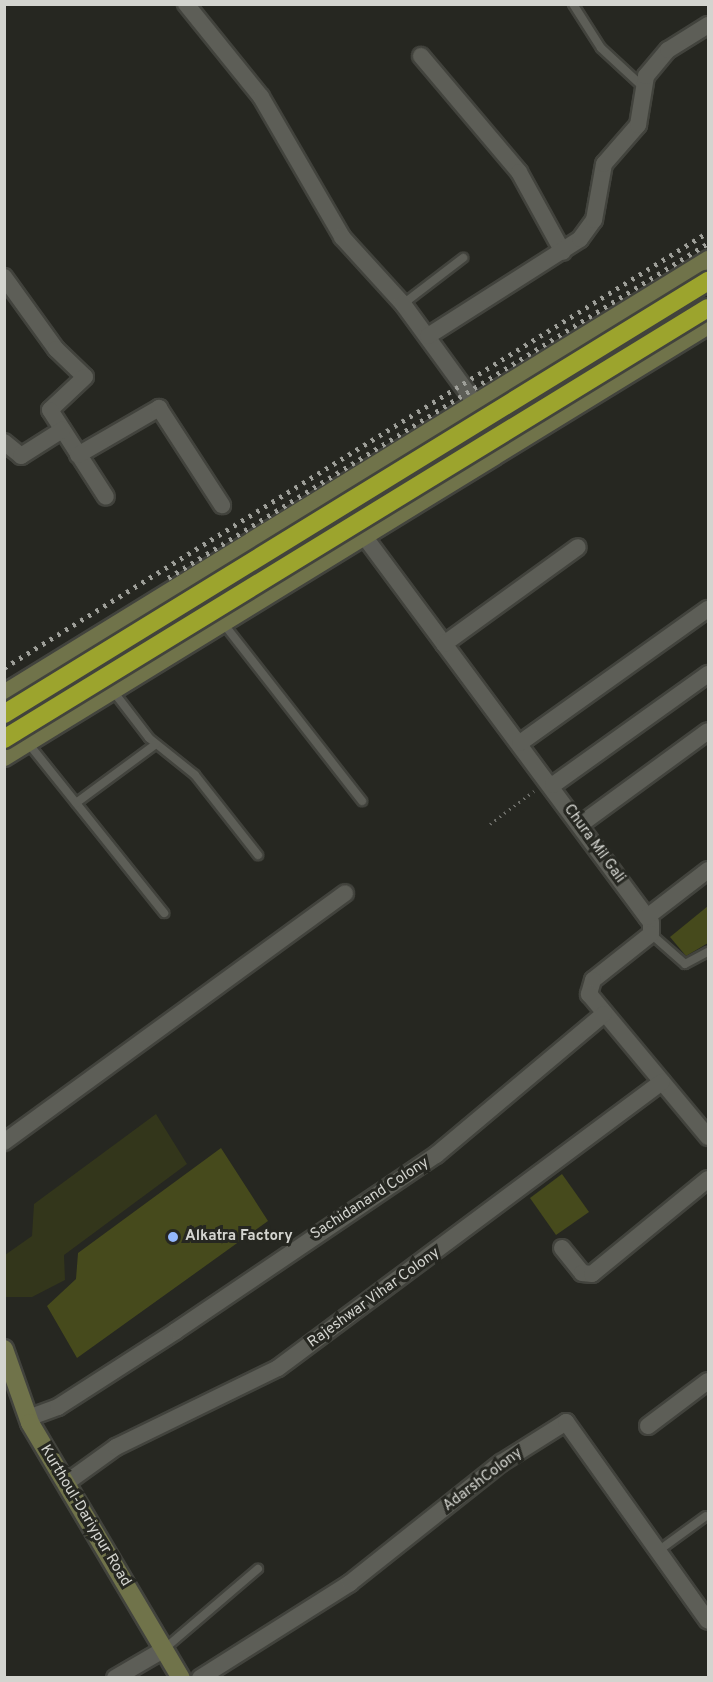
<!DOCTYPE html>
<html>
<head>
<meta charset="utf-8">
<style>
  body { margin:0 }
  #map { position:relative; width:713px; height:1682px; overflow:hidden; background:#262721; font-family:Overpass,sans-serif }
  div>[style] { position:absolute }
  .green>* { inset:0; background:#33361b }
  .building>* { inset:0; background:#464a1c }
  .path>* { height:3px; margin-top:-1.5px; transform-origin:0; background:repeating-linear-gradient(90deg,#6d6e69 0 1.5px,transparent 0 6px) }
  .roads { filter:drop-shadow(2px 0 #42433d) drop-shadow(-2px 0 #42433d) drop-shadow(0 2px #42433d) drop-shadow(0 -2px #42433d) }
  .lane>* { height:8px; margin:-4px; padding:0 4px; transform-origin:4px; border-radius:4px; background:#5d5e57 }
  .street>* { height:16px; margin:-8px; padding:0 8px; transform-origin:8px; border-radius:8px; background:#5d5e57 }
  .secondary>* { height:18px; margin:-9px; padding:0 9px; transform-origin:9px; border-radius:9px; background:#70734a }
  .rail>* { height:4.5px; margin-top:-2.25px; transform-origin:0; background:repeating-linear-gradient(90deg,#9e9f99 0 3px,transparent 0 9px) }
  .bridges { filter:drop-shadow(2px 0 #42433d) drop-shadow(-2px 0 #42433d) drop-shadow(0 2px #42433d) drop-shadow(0 -2px #42433d) }
  .highway-bridge>* { height:18px; margin:-9px; padding:0 9px; transform-origin:9px; border-radius:9px; background:#9ca42d }
  .dots>* { width:16px; height:16px; translate:-50% -50%; box-sizing:border-box; border:3px solid #262721; border-radius:50% }
  span { translate:-50% -50%; white-space:nowrap; text-align:center; line-height:1.15; -webkit-text-stroke:6px #262721; paint-order:stroke }
  .street-label { font-size:15px; color:#d3d4cf }
  .poi-label { font-size:15px; color:#d3d4cf; font-weight:700 }
  .left { translate:0 -50%; text-align:left }
  .frame { position:absolute; inset:0; border:6px solid #d3d4cf; pointer-events:none }
</style>
</head>
<body>
<div id="map">
  <div class="green">
    <i style="clip-path:polygon(156px 1114px,187px 1164px,64px 1255px,65px 1280px,32px 1297px,5px 1297px,5px 1255px,32px 1236px,34px 1204px)"></i>
  </div>
  <div class="building">
    <i style="clip-path:polygon(708px 906px,708px 943px,686px 956px,670px 937px)"></i>
    <i style="clip-path:polygon(221px 1148px,268px 1221px,77px 1358px,47px 1306px,76px 1279px,78px 1253px)"></i>
    <i style="clip-path:polygon(562px 1174px,589px 1212px,556px 1235px,530px 1198px)"></i>
  </div>
  <div class="path">
    <i style="left:490px;top:824px;width:55px;rotate:-36.9deg"></i>
  </div>
  <div class="roads">
    <div class="lane">
      <i style="left:573px;top:4px;width:52px;rotate:57.5deg"></i>
      <i style="left:601px;top:48px;width:56px;rotate:42.8deg"></i>
      <i style="left:403px;top:304px;width:76px;rotate:-37.5deg"></i>
      <i style="left:223px;top:623px;width:226px;rotate:52deg"></i>
      <i style="left:113px;top:691px;width:59px;rotate:52.5deg"></i>
      <i style="left:149px;top:738px;width:59px;rotate:38.8deg"></i>
      <i style="left:195px;top:775px;width:102px;rotate:51.8deg"></i>
      <i style="left:28px;top:743px;width:218px;rotate:51.3deg"></i>
      <i style="left:76px;top:803px;width:99px;rotate:-36.4deg"></i>
      <i style="left:651px;top:934px;width:45px;rotate:41.4deg"></i>
      <i style="left:685px;top:964px;width:26px;rotate:-28deg"></i>
      <i style="left:658px;top:1551px;width:59px;rotate:-36.1deg"></i>
      <i style="left:163px;top:1650px;width:125px;rotate:-40.5deg"></i>
    </div>
    <div class="street">
      <i style="left:186px;top:4px;width:119px;rotate:51.1deg"></i>
      <i style="left:261px;top:97px;width:162px;rotate:59.9deg"></i>
      <i style="left:342px;top:237px;width:91px;rotate:47.7deg"></i>
      <i style="left:403px;top:304px;width:124px;rotate:53.9deg"></i>
      <i style="left:421px;top:56px;width:152px;rotate:49.8deg"></i>
      <i style="left:519px;top:172px;width:91px;rotate:61.2deg"></i>
      <i style="left:4px;top:277px;width:89px;rotate:54.2deg"></i>
      <i style="left:56px;top:349px;width:40px;rotate:44deg"></i>
      <i style="left:85px;top:377px;width:48px;rotate:136.7deg"></i>
      <i style="left:50px;top:410px;width:103px;rotate:57.2deg"></i>
      <i style="left:428px;top:336px;width:180px;rotate:-32.5deg"></i>
      <i style="left:580px;top:239px;width:24px;rotate:-54deg"></i>
      <i style="left:594px;top:220px;width:57px;rotate:-79.9deg"></i>
      <i style="left:604px;top:164px;width:52px;rotate:-48.9deg"></i>
      <i style="left:638px;top:125px;width:50px;rotate:-80.7deg"></i>
      <i style="left:646px;top:76px;width:34px;rotate:-50deg"></i>
      <i style="left:668px;top:50px;width:47px;rotate:-32deg"></i>
      <i style="left:4px;top:442px;width:22px;rotate:39deg"></i>
      <i style="left:21px;top:456px;width:49px;rotate:-32.4deg"></i>
      <i style="left:78px;top:455px;width:94px;rotate:-30.1deg"></i>
      <i style="left:159px;top:408px;width:116px;rotate:57deg"></i>
      <i style="left:364px;top:536px;width:481px;rotate:53.4deg"></i>
      <i style="left:651px;top:922px;width:12px;rotate:90deg"></i>
      <i style="left:651px;top:934px;width:74px;rotate:141.6deg"></i>
      <i style="left:593px;top:980px;width:15px;rotate:106deg"></i>
      <i style="left:589px;top:994px;width:186px;rotate:50.2deg"></i>
      <i style="left:444px;top:644px;width:165px;rotate:-35.9deg"></i>
      <i style="left:520px;top:743px;width:231px;rotate:-35.5deg"></i>
      <i style="left:553px;top:785px;width:191px;rotate:-35.6deg"></i>
      <i style="left:581px;top:824px;width:157px;rotate:-36.2deg"></i>
      <i style="left:647px;top:917px;width:77px;rotate:-37.6deg"></i>
      <i style="left:4px;top:1142px;width:422px;rotate:-36.1deg"></i>
      <i style="left:562px;top:1248px;width:32px;rotate:51deg"></i>
      <i style="left:582px;top:1273px;width:10px;rotate:6deg"></i>
      <i style="left:592px;top:1274px;width:150px;rotate:-39.3deg"></i>
      <i style="left:28px;top:1418px;width:32px;rotate:-20deg"></i>
      <i style="left:58px;top:1407px;width:140px;rotate:-32.8deg"></i>
      <i style="left:176px;top:1331px;width:314px;rotate:-34.1deg"></i>
      <i style="left:436px;top:1155px;width:219px;rotate:-40deg"></i>
      <i style="left:648px;top:1426px;width:75px;rotate:-36.9deg"></i>
      <i style="left:66px;top:1483px;width:62px;rotate:-35.8deg"></i>
      <i style="left:116px;top:1447px;width:180px;rotate:-26deg"></i>
      <i style="left:278px;top:1368px;width:479px;rotate:-36.7deg"></i>
      <i style="left:115px;top:1678px;width:56px;rotate:-30.3deg"></i>
      <i style="left:200px;top:1678px;width:178px;rotate:-32.3deg"></i>
      <i style="left:350px;top:1583px;width:193px;rotate:-38.5deg"></i>
      <i style="left:501px;top:1463px;width:77px;rotate:-32.2deg"></i>
      <i style="left:566px;top:1422px;width:244px;rotate:54.5deg"></i>
    </div>
    <div class="secondary">
      <i style="left:4px;top:694px;width:827px;rotate:-31.65deg"></i>
      <i style="left:4px;top:757px;width:826px;rotate:-31.53deg"></i>
      <i style="left:4px;top:1349px;width:78px;rotate:70.6deg"></i>
      <i style="left:30px;top:1423px;width:296px;rotate:59.4deg"></i>
    </div>
  </div>
  <div class="rail">
    <i style="left:168px;top:578px;width:635px;rotate:-31.81deg"></i>
    <i style="left:4px;top:668px;width:828px;rotate:-31.77deg"></i>
  </div>
  <div class="bridges">
    <div class="highway-bridge">
      <i style="left:4px;top:714px;width:827px;rotate:-31.59deg"></i>
      <i style="left:4px;top:739px;width:825px;rotate:-31.48deg"></i>
    </div>
  </div>
  <div class="dots">
    <i style="left:173px;top:1237px;background:#93b7fd"></i>
  </div>
  <div class="street-label">
    <span style="left:594px;top:844px;rotate:54deg">Chura Mil Gali</span>
    <span style="left:370px;top:1199px;rotate:-33deg">Sachidanand Colony</span>
    <span style="left:374px;top:1298px;rotate:-36deg">Rajeshwar Vihar Colony</span>
    <span style="left:483px;top:1480px;rotate:-37deg">AdarshColony</span>
    <span style="left:85px;top:1516px;rotate:59deg">Kurthoul-Dariypur Road</span>
  </div>
  <div class="poi-label">
    <span class="left" style="left:185px;top:1237px">Alkatra Factory</span>
  </div>
  <div class="frame"></div>
</div>
</body>
</html>
